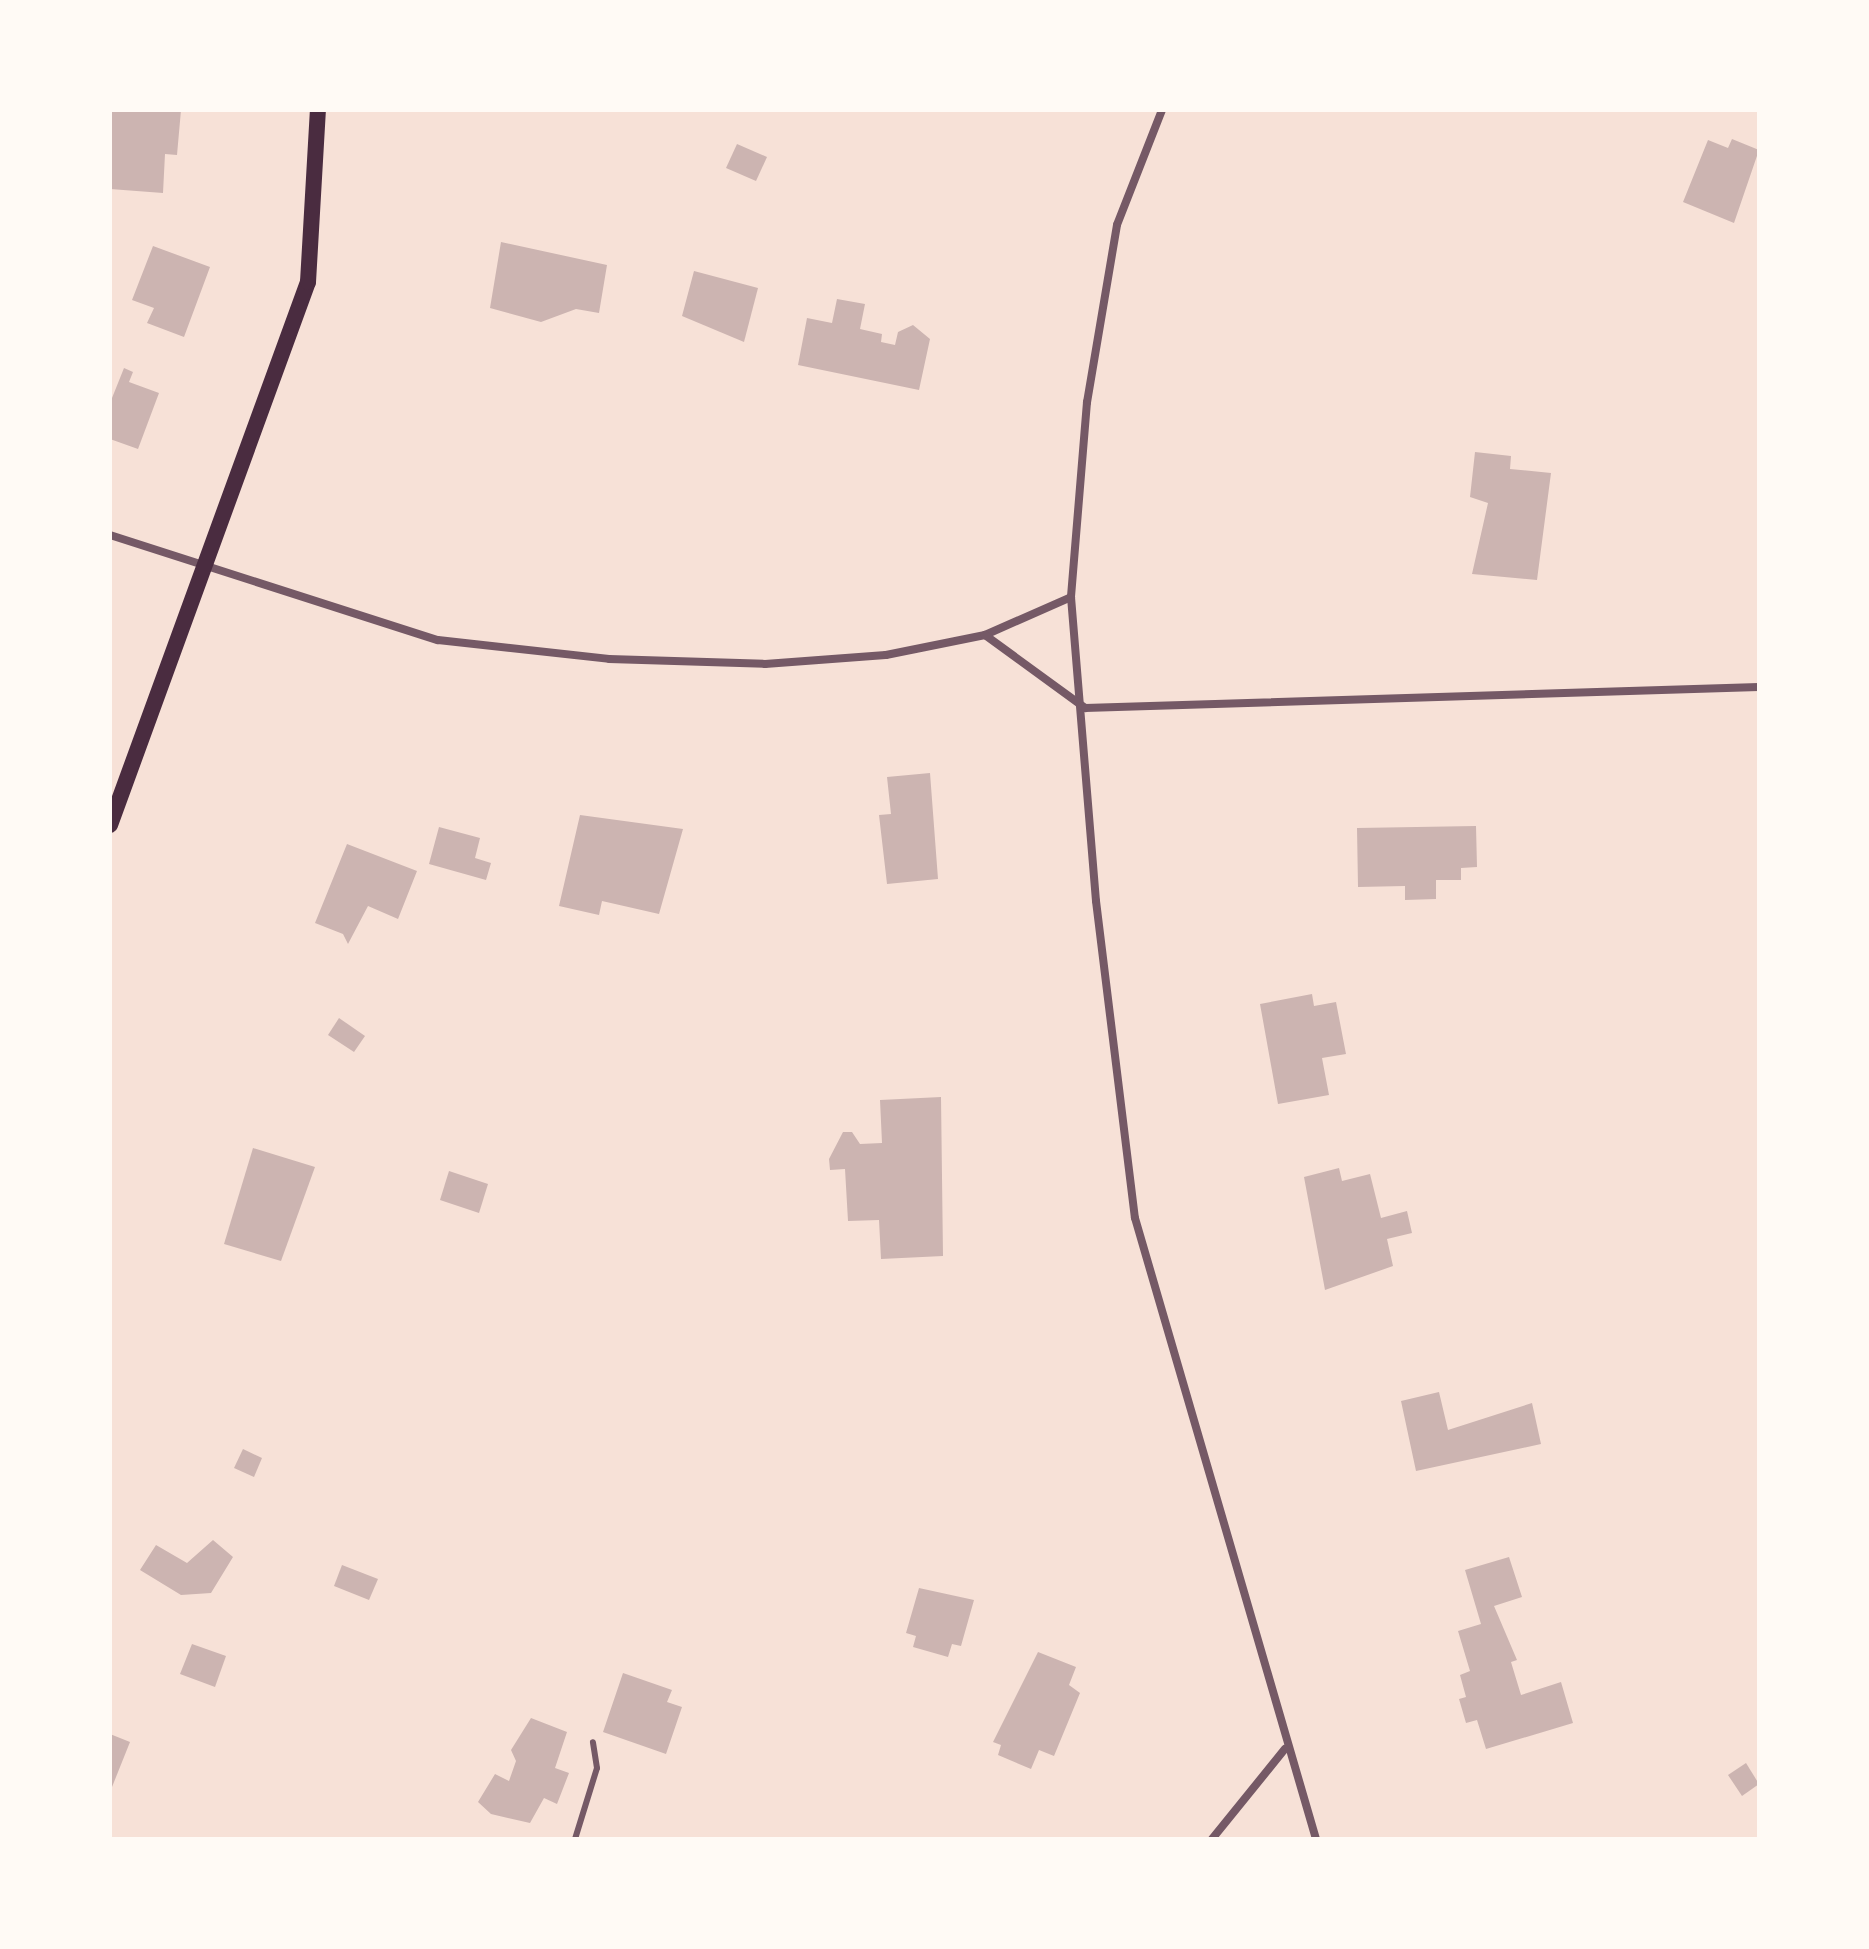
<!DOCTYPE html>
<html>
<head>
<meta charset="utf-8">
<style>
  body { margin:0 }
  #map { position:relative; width:1869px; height:1949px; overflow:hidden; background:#f7e1d7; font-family:Ubuntu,sans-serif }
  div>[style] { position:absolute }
  .building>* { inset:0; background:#ccb4b1 }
  .service>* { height:6px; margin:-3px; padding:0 3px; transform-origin:3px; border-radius:3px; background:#755966 }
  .minor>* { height:8px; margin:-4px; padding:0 4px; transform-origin:4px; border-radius:4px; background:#755966 }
  .secondary>* { height:16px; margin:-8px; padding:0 8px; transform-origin:8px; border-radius:8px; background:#4a2c40 }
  span { translate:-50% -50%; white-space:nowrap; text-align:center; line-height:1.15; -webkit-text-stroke:8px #fffaf5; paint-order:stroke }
  .frame { position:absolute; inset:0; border:112px solid #fffaf5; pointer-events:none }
</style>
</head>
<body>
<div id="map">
  <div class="building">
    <i style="clip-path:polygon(117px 110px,181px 110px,177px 155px,165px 154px,163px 193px,110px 189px,110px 113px)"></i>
    <i style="clip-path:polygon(1732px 139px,1759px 150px,1734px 223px,1683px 202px,1708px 140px,1728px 148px)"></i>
    <i style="clip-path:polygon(737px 144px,767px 157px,756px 181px,726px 168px)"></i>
    <i style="clip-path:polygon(501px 242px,607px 265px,599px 313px,576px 309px,541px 322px,490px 308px)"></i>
    <i style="clip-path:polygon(153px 246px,210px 267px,184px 337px,147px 323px,154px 308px,132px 300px)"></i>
    <i style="clip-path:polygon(694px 271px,758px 288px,744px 342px,682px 316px)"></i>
    <i style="clip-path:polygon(837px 299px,865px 304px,860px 329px,882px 334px,881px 342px,895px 345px,898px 332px,913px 325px,930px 339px,919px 390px,798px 365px,807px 318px,832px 323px)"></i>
    <i style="clip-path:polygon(124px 368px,133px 372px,129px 382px,159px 393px,138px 449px,110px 439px,110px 403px)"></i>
    <i style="clip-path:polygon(1475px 452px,1511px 456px,1510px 469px,1551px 473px,1537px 580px,1472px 574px,1488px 503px,1470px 497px)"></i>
    <i style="clip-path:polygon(930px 773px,938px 879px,887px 884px,879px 815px,891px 814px,887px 777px)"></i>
    <i style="clip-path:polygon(580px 815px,683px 829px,659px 914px,602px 901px,599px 915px,559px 906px)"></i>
    <i style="clip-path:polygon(1476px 826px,1477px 867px,1461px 868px,1461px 880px,1436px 880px,1436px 899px,1405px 900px,1405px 886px,1358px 887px,1357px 828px)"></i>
    <i style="clip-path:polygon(439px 827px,480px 838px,475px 858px,491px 863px,486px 880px,429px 864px)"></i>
    <i style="clip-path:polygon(347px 844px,417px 871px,398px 919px,368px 906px,348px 944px,343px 934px,315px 923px)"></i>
    <i style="clip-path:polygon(1312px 994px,1314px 1006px,1336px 1002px,1346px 1054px,1322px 1058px,1329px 1095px,1278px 1104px,1260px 1004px)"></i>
    <i style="clip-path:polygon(339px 1018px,365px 1036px,354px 1052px,328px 1035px)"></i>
    <i style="clip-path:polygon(941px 1097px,943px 1256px,881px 1259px,879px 1220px,848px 1221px,845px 1169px,830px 1170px,829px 1159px,843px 1132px,852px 1132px,860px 1144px,882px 1143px,880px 1100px)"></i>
    <i style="clip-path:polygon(253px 1148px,315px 1167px,281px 1261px,224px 1244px)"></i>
    <i style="clip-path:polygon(1339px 1168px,1342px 1181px,1370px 1174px,1381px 1218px,1407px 1211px,1412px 1233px,1387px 1239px,1393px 1266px,1325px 1290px,1304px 1177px)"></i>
    <i style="clip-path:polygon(449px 1171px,488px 1184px,479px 1213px,440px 1200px)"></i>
    <i style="clip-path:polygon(1439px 1392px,1448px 1430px,1532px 1403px,1541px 1444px,1416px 1471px,1401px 1401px)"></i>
    <i style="clip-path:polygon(243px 1449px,262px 1458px,254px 1477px,234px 1468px)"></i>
    <i style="clip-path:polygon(213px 1540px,233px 1557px,211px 1593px,181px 1595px,140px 1570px,156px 1545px,187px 1563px)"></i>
    <i style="clip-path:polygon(1509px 1557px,1522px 1597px,1494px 1606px,1517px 1660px,1511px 1662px,1521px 1695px,1561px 1682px,1573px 1723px,1486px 1749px,1477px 1720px,1466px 1723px,1459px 1699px,1466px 1697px,1460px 1675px,1470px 1671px,1458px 1631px,1481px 1624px,1465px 1570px)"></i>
    <i style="clip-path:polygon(342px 1565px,378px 1579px,369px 1600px,334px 1586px)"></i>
    <i style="clip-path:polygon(919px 1588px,974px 1600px,961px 1646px,952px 1644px,948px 1657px,913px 1647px,916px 1636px,906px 1633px)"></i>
    <i style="clip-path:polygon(192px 1644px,226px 1656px,215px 1687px,180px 1674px)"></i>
    <i style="clip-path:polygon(1038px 1652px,1076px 1667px,1069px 1685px,1080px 1693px,1054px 1756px,1039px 1750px,1031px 1769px,998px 1755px,1001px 1745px,993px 1742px)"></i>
    <i style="clip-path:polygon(623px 1673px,672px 1690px,667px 1702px,682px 1707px,666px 1754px,603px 1732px)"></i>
    <i style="clip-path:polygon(531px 1718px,567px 1732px,555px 1768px,569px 1773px,557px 1804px,544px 1798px,530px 1823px,491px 1814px,478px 1802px,495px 1774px,509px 1781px,516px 1761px,511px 1750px)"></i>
    <i style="clip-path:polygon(110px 1734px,130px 1742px,110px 1792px)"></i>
    <i style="clip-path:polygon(1746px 1763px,1759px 1784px,1742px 1796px,1728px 1775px)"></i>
  </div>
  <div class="service">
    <i style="left:575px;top:1839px;width:74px;rotate:-72.8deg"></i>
    <i style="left:597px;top:1768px;width:26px;rotate:-99deg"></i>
  </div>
  <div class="minor">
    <i style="left:1162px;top:110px;width:123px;rotate:111.4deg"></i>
    <i style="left:1117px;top:225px;width:180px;rotate:99.6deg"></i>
    <i style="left:1087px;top:402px;width:196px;rotate:94.7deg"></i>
    <i style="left:1071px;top:597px;width:305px;rotate:85.3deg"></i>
    <i style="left:1096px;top:901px;width:319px;rotate:83deg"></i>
    <i style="left:1135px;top:1218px;width:647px;rotate:73.75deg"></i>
    <i style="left:110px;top:535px;width:344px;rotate:17.8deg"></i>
    <i style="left:438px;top:640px;width:172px;rotate:6.3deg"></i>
    <i style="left:609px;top:659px;width:156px;rotate:1.8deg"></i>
    <i style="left:765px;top:664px;width:121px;rotate:-4.3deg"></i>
    <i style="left:886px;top:655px;width:101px;rotate:-11.4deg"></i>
    <i style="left:985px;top:635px;width:94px;rotate:-23.8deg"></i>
    <i style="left:985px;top:635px;width:124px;rotate:36.1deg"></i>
    <i style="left:1085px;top:708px;width:674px;rotate:-1.78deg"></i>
    <i style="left:1212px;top:1839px;width:116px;rotate:-51deg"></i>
  </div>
  <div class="secondary">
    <i style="left:110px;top:825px;width:578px;rotate:-69.97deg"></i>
    <i style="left:308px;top:282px;width:172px;rotate:-86.7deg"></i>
  </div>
  <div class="frame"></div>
</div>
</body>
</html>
